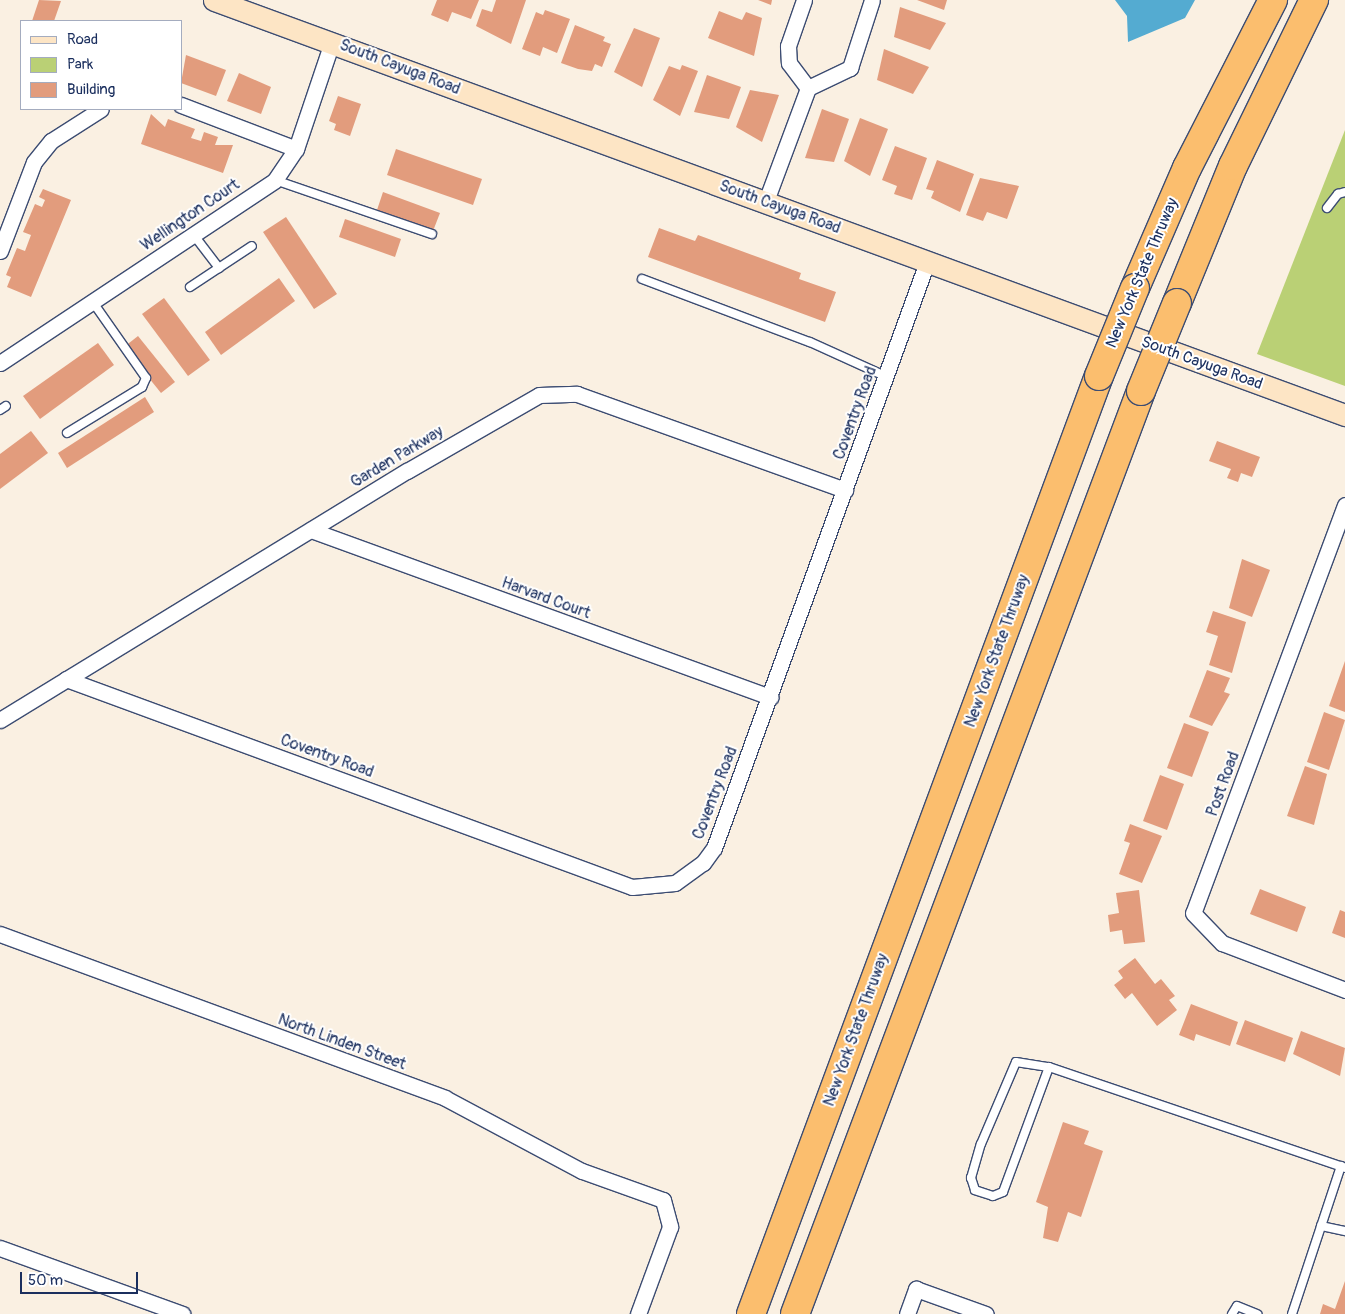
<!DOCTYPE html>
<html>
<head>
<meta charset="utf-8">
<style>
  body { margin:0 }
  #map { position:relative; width:1345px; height:1314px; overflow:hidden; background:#faf0e2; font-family:Pangolin,sans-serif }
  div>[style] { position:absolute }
  .green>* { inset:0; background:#bad075 }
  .water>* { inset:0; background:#54abd1 }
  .building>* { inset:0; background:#e29c7d }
  .roads { filter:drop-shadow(1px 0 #3c4c72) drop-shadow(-1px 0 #3c4c72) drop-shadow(0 1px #3c4c72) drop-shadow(0 -1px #3c4c72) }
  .lane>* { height:8px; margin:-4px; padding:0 4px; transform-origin:4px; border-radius:4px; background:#fff }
  .street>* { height:15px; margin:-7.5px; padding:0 7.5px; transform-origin:7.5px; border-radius:7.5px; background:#fff }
  .secondary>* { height:21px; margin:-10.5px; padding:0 10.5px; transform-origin:10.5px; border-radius:10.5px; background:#fde5c5 }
  .highway>* { height:28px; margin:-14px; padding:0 14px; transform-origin:14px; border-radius:14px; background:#fbbe6e }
  .bridges { filter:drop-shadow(1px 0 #3c4c72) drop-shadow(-1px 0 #3c4c72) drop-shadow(0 1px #3c4c72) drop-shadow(0 -1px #3c4c72) }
  .highway-bridge>* { height:28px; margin:-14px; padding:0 14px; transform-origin:14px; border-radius:14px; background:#fbbe6e }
  span { translate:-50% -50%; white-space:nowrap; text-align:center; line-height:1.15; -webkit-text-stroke:4px #fff; paint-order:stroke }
  .street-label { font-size:16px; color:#1b2f5e }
  .legend { position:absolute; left:20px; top:20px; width:162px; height:90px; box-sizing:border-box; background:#fff; border:1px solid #a4acbf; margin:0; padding:6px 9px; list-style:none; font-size:15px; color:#1b2f5e }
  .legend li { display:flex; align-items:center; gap:10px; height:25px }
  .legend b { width:25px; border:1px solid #a4acbf }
  .scale { position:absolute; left:20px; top:1272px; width:118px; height:22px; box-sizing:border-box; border:2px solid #1b2f5e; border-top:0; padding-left:6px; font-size:15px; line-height:18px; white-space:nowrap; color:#1b2f5e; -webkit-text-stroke:4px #fff; paint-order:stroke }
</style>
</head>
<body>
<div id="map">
  <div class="green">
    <i style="clip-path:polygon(1345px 130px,1345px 386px,1257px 354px)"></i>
  </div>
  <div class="water">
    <i style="clip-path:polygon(1115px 0,1195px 0,1185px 18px,1128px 42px,1127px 16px)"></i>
  </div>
  <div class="building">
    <i style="clip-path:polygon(39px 0,61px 1px,54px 21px,32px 21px)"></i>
    <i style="clip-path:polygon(437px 0,479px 0,471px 19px,452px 12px,448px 22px,431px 15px)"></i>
    <i style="clip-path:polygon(496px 0,526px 0,511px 44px,476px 26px,482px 9px,492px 12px)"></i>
    <i style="clip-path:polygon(758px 0,772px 0,771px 5px)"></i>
    <i style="clip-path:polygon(917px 0,947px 0,944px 10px)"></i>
    <i style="clip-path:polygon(900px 7px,946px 23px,930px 50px,894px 37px)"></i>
    <i style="clip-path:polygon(545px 10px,570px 19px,557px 53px,543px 47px,540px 56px,522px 49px,536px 12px,543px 15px)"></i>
    <i style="clip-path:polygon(719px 11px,742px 20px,746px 12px,762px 18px,754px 56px,708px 38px)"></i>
    <i style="clip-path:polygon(575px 25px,605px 37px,603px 41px,611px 44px,602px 67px,595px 64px,592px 71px,578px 69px,561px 63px)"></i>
    <i style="clip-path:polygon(634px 28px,660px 38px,642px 87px,614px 72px)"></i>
    <i style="clip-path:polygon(884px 49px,929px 67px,913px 94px,877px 80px)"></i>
    <i style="clip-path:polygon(186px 55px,226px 70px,216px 96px,181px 83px)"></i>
    <i style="clip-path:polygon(682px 65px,698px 71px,680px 116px,653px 100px,669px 66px,680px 70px)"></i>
    <i style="clip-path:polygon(239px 73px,271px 87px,261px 114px,227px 101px)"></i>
    <i style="clip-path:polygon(707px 75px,741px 87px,729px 119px,694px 112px)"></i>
    <i style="clip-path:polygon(750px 90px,779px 95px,762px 142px,736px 127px)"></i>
    <i style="clip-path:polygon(338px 96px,361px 104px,350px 136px,334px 130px,336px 124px,329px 121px)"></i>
    <i style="clip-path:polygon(822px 109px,849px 119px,834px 162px,805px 158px)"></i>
    <i style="clip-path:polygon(151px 114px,165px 127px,168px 119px,195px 129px,191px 138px,201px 141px,204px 132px,218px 137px,215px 145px,233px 145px,223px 173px,141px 144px)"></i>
    <i style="clip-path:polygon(860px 118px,888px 129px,870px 176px,844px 161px)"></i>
    <i style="clip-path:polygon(895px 146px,927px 158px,912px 200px,894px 194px,897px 186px,882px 180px)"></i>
    <i style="clip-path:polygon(396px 149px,482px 179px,473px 205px,387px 175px)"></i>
    <i style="clip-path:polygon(937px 160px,974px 174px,960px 212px,931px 198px,934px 191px,926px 189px)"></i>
    <i style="clip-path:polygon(980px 178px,1019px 186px,1007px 219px,987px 212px,983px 221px,966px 215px)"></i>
    <i style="clip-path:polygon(43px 189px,71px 200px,31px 297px,7px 287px,11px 277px,6px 275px,17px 248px,25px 251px,31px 235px,23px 232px,35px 204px,42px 207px,45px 200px,39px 197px)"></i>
    <i style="clip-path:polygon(383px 192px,440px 213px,433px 231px,377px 210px)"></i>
    <i style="clip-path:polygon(286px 217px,337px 294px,314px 309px,263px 232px)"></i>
    <i style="clip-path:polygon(345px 219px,401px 239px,395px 257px,339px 237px)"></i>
    <i style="clip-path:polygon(659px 228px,695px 241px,698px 235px,801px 273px,799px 279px,836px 292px,825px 322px,648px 257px)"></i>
    <i style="clip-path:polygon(279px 278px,295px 301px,221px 355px,205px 332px)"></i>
    <i style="clip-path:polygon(164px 298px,210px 360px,188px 376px,142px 314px)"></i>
    <i style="clip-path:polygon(138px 336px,175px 382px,161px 393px,124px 347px)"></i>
    <i style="clip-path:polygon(98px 343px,114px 365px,40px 419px,23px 396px)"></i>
    <i style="clip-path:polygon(145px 397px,154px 412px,67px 468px,58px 453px)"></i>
    <i style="clip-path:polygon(31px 431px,48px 453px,0 489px,0 454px)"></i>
    <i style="clip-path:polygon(1217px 441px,1260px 457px,1252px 477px,1241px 473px,1238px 482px,1227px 478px,1231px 469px,1209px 461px)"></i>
    <i style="clip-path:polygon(1242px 559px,1270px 570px,1252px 617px,1229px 608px)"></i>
    <i style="clip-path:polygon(1213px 611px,1246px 622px,1232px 673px,1209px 665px,1218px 636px,1206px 632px)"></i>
    <i style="clip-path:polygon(1345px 661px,1345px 712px,1329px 706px)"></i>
    <i style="clip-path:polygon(1207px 670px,1230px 678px,1224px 692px,1230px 694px,1212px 726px,1189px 717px)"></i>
    <i style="clip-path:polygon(1324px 712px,1345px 720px,1329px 770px,1307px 762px)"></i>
    <i style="clip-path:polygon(1184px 723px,1209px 732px,1192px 777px,1167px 768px)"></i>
    <i style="clip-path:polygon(1305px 766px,1327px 774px,1314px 825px,1287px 816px)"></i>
    <i style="clip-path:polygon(1160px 775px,1184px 784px,1167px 830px,1143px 821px)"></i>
    <i style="clip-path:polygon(1130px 824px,1162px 836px,1142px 883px,1119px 874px,1130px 843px,1124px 841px)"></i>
    <i style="clip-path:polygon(1260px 889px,1306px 907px,1297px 932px,1250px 914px)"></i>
    <i style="clip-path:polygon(1139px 890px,1145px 942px,1124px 944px,1122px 930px,1110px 932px,1108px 915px,1119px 913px,1116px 893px)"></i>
    <i style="clip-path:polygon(1340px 910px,1345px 912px,1345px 938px,1332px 933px)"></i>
    <i style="clip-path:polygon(1135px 958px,1155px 984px,1161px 979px,1175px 996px,1169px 1000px,1177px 1010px,1157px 1026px,1132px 993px,1125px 999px,1114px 985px,1123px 978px,1118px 971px)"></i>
    <i style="clip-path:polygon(1191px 1004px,1238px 1022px,1230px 1046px,1196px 1034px,1194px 1041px,1179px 1035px)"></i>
    <i style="clip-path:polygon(1245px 1020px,1293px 1038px,1285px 1062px,1236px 1044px)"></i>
    <i style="clip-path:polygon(1301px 1031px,1345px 1048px,1340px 1076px,1293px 1054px)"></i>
    <i style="clip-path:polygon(1063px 1122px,1089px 1131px,1084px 1144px,1103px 1151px,1081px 1217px,1068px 1212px,1058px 1242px,1043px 1238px,1048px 1207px,1036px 1202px)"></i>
    <i style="clip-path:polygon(1345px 1281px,1345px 1314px,1320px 1314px,1323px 1304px,1335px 1309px)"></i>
  </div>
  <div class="roads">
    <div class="lane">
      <i style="left:275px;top:180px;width:166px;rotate:19deg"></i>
      <i style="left:1327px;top:208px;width:18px;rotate:-52deg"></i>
      <i style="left:1338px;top:194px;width:7px;rotate:-16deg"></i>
      <i style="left:193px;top:234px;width:43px;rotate:52.6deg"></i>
      <i style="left:642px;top:279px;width:179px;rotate:20.6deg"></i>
      <i style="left:810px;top:342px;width:85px;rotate:24.4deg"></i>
      <i style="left:190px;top:287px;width:74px;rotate:-33.5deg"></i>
      <i style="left:0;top:410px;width:7px;rotate:-34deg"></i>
      <i style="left:67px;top:433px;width:88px;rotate:-31.5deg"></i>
      <i style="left:142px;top:387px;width:10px;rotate:-66deg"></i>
      <i style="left:146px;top:378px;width:94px;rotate:-125deg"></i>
      <i style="left:1049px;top:1067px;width:133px;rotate:110.2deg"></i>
      <i style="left:1003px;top:1192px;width:11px;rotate:158deg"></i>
      <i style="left:993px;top:1196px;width:19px;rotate:-162deg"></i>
      <i style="left:975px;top:1190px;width:13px;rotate:-108deg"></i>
      <i style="left:971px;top:1178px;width:35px;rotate:-74deg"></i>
      <i style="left:981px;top:1144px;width:89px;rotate:-66.9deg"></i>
      <i style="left:1016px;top:1062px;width:33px;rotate:9deg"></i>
      <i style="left:1049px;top:1067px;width:313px;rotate:18.8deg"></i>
      <i style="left:1321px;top:1226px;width:25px;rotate:12deg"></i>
      <i style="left:1232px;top:1314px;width:9px;rotate:-58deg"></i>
      <i style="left:1237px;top:1306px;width:22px;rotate:22deg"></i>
      <i style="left:1292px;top:1314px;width:156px;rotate:-71.7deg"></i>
    </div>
    <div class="street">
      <i style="left:804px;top:0;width:49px;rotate:109.2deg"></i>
      <i style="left:788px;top:46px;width:17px;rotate:87deg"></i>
      <i style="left:789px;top:63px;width:31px;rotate:53deg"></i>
      <i style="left:808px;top:88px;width:47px;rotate:-25.5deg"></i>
      <i style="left:850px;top:68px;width:71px;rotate:-72.1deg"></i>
      <i style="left:181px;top:105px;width:123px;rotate:20.9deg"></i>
      <i style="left:766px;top:201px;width:121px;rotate:-69.6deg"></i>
      <i style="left:0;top:251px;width:95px;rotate:-69.1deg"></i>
      <i style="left:34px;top:162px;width:27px;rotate:-51deg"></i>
      <i style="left:51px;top:141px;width:59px;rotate:-32.6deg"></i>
      <i style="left:0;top:363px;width:330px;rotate:-33.6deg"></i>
      <i style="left:275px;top:180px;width:37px;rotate:-56deg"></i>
      <i style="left:296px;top:149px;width:113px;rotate:-71.4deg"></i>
      <i style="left:1345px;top:505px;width:435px;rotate:110.4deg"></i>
      <i style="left:1193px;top:913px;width:42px;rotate:46deg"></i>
      <i style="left:1222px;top:943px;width:132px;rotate:20.9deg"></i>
      <i style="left:311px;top:530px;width:489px;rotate:20deg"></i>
      <i style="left:66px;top:679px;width:603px;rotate:20.18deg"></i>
      <i style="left:632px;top:887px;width:43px;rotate:-5.3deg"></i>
      <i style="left:675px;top:883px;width:34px;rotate:-36deg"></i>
      <i style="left:703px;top:863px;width:19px;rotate:-54deg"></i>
      <i style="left:714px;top:848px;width:624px;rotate:-70.02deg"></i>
      <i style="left:0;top:720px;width:477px;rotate:-31.5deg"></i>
      <i style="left:407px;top:471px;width:152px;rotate:-29.9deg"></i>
      <i style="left:539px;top:395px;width:38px;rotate:-2deg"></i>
      <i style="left:577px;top:394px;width:285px;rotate:19.7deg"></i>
      <i style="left:0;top:934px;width:474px;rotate:20.2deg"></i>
      <i style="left:445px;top:1098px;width:155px;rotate:28.1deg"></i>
      <i style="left:582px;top:1171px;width:86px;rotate:19.7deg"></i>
      <i style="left:663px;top:1200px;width:28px;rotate:75deg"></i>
      <i style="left:670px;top:1227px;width:93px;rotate:110.2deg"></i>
      <i style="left:0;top:1248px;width:194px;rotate:19.9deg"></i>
      <i style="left:907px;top:1314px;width:27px;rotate:-70deg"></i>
      <i style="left:916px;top:1289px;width:74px;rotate:19.7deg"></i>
    </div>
    <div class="secondary">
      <i style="left:214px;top:0;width:1205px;rotate:20.15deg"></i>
    </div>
    <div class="highway">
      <i style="left:1135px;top:288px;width:131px;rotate:-66.6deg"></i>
      <i style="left:1187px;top:168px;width:189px;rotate:-62.9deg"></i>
      <i style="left:1177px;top:303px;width:148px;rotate:-67.8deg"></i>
      <i style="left:1233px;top:166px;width:185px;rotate:-64deg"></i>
      <i style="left:751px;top:1314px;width:1000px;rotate:-69.65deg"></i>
      <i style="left:795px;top:1314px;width:986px;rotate:-69.45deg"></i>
    </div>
  </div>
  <div class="bridges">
    <div class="highway-bridge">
      <i style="left:1099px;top:376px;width:95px;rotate:-67.8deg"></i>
      <i style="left:1141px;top:391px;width:95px;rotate:-67.8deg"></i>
    </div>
  </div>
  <div class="street-label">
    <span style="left:400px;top:67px;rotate:21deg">South Cayuga Road</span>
    <span style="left:780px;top:207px;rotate:20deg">South Cayuga Road</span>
    <span style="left:190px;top:215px;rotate:-34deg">Wellington Court</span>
    <span style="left:1142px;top:273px;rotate:-67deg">New York State Thruway</span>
    <span style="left:1202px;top:363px;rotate:20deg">South Cayuga Road</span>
    <span style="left:855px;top:413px;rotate:-70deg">Coventry Road</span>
    <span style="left:397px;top:457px;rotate:-31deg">Garden Parkway</span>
    <span style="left:546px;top:598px;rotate:20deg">Harvard Court</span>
    <span style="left:997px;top:651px;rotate:-70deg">New York State Thruway</span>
    <span style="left:327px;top:756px;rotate:20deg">Coventry Road</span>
    <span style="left:1223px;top:784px;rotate:-70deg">Post Road</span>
    <span style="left:715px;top:793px;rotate:-69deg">Coventry Road</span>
    <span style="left:856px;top:1030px;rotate:-70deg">New York State Thruway</span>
    <span style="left:342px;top:1042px;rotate:20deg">North Linden Street</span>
  </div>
  <ul class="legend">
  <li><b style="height:6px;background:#fde5c5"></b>Road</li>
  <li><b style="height:14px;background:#bad075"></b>Park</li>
  <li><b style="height:14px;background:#e29c7d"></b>Building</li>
  </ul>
  <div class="scale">50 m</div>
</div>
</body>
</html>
